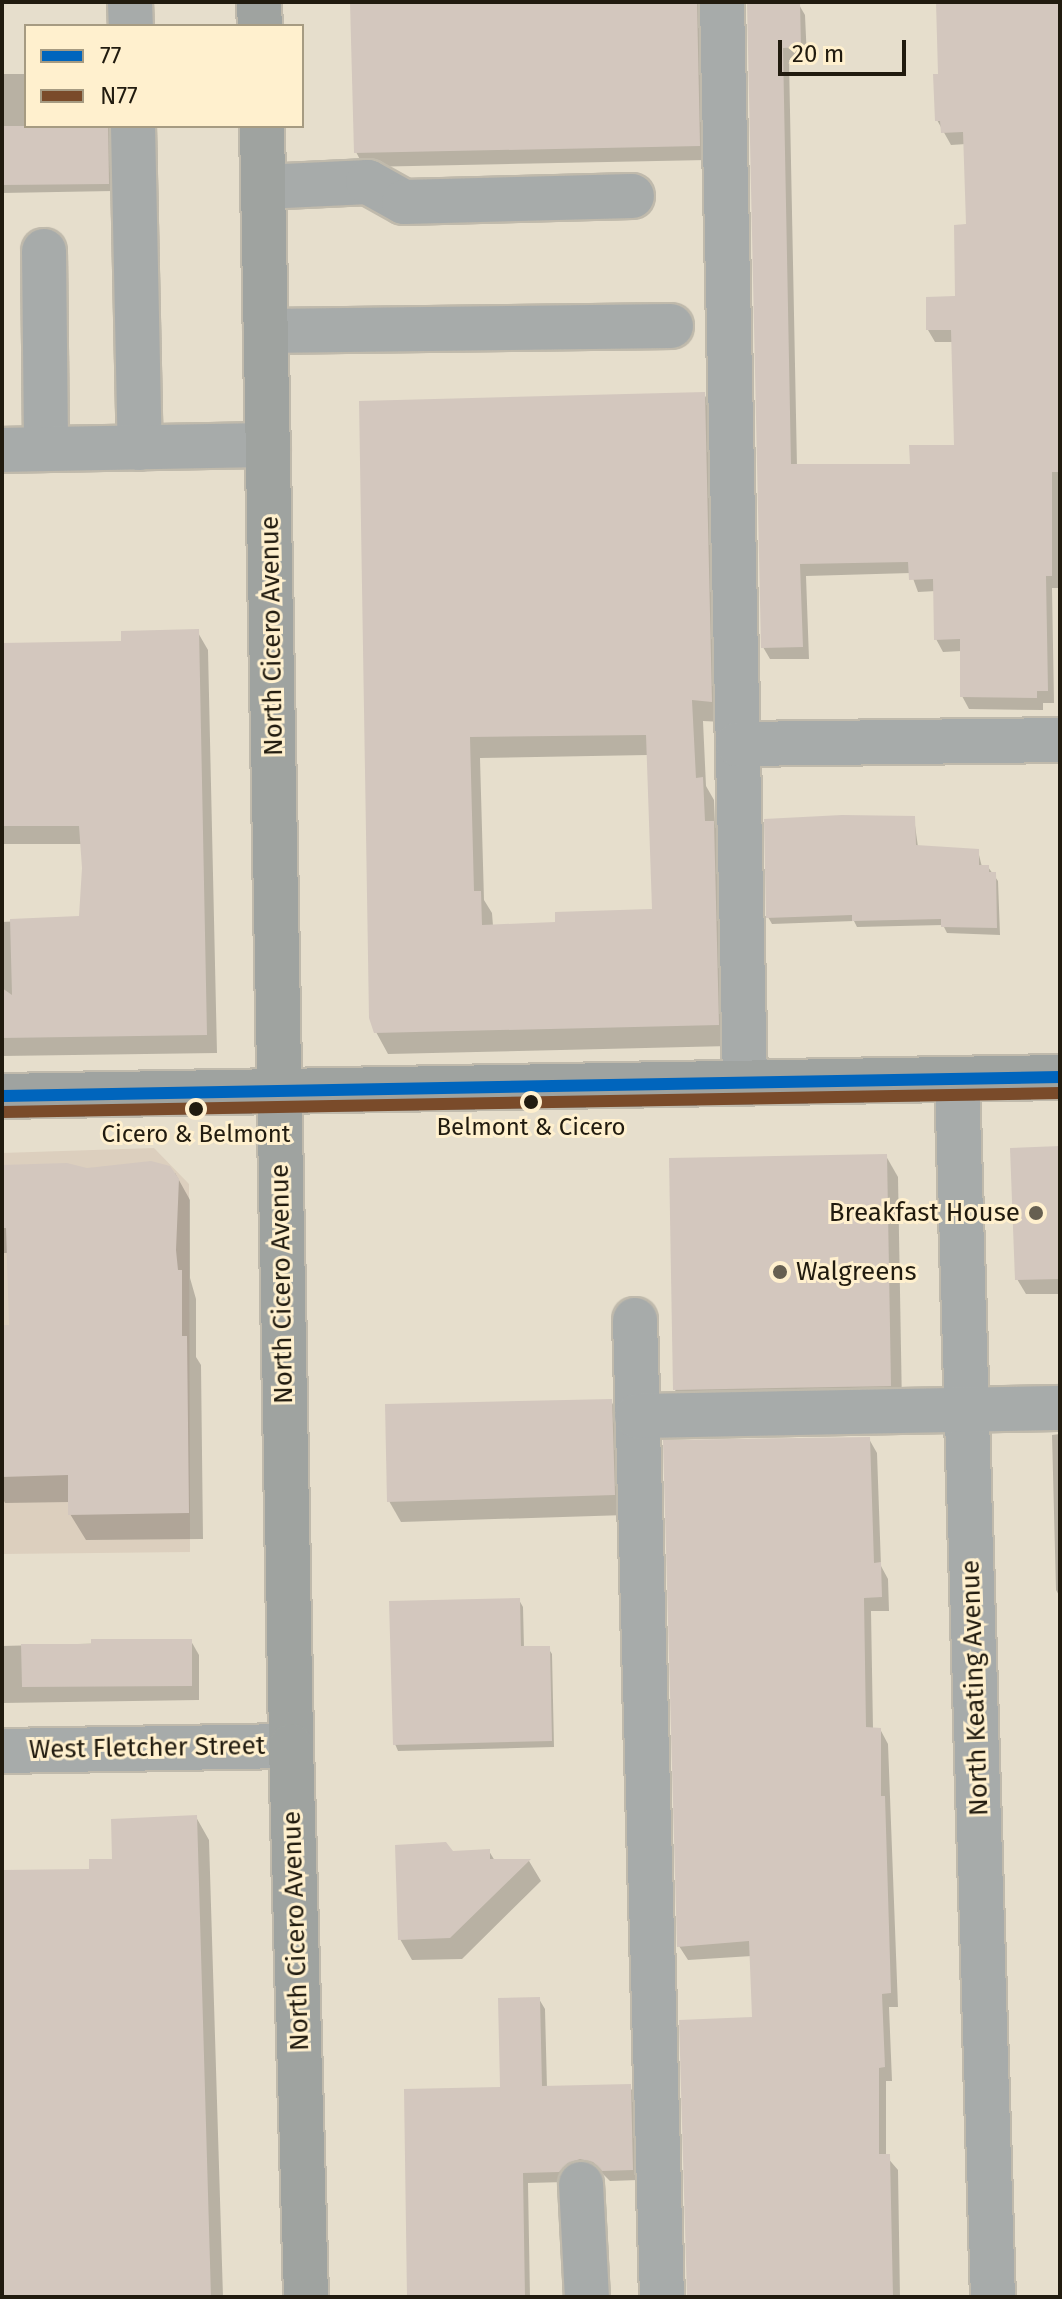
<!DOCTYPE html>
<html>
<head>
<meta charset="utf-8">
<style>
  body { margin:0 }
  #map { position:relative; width:1062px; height:2299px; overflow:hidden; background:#e6decc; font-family:"Fira Sans",sans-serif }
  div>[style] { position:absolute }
  .commercial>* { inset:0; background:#dccfbe }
  .shadow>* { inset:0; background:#0003 }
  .building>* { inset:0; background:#d3c7be }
  .roads { filter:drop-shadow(2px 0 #c0baac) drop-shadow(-2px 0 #c0baac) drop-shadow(0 2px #c0baac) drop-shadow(0 -2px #c0baac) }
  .minor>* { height:44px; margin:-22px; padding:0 22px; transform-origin:22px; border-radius:22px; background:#a7abaa }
  .major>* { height:44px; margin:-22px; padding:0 22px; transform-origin:22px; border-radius:22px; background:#9fa3a0 }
  .bus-1>* { height:12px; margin:-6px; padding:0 6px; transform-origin:6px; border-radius:6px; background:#0065bd }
  .bus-2>* { height:12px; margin:-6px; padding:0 6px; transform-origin:6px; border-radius:6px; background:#7a4b2a }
  .dots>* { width:22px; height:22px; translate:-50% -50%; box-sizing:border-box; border:4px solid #fff0ce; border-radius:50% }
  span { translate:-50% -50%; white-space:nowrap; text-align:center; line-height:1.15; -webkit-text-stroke:6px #fff0ce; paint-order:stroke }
  .bus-label { font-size:24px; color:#211b0f }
  .street-label { font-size:26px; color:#211b0f }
  .poi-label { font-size:26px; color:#211b0f }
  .right { translate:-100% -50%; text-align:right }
  .left { translate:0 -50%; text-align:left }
  .frame { position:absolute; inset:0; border:4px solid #211b0f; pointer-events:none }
  .legend { position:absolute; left:24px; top:24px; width:280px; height:104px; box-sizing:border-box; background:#fff0ce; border:2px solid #a69b82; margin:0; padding:10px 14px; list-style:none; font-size:24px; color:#211b0f }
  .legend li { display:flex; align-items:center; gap:16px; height:40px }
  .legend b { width:40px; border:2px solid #a69b82 }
  .scale { position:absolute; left:778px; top:40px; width:128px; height:36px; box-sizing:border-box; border:4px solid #211b0f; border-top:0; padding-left:10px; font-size:24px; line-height:28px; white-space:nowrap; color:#211b0f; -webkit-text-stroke:6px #fff0ce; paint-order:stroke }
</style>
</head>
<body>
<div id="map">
  <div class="commercial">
    <i style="clip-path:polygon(154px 1148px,189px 1184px,190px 1552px,2px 1554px,2px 1153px)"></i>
  </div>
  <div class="shadow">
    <i style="clip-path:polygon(352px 2px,705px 2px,707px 160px,364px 167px,356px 152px)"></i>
    <i style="clip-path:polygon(986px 2px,1060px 2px,1058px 588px,1052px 588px,1054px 703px,1043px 703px,1043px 710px,969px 709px,962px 696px,962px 651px,943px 652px,936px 639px,936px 591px,918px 592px,911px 573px,806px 576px,809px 659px,770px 659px,763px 647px,749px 5px,798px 3px,805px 15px,807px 59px,789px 60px,797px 466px,912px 466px,956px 447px,953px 342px,935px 342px,928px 330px,957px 298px,968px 226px,966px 144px,951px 145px,937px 120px,940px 76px)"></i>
    <i style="clip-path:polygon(2px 74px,26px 74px,26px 126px,114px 126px,113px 191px,2px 193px)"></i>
    <i style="clip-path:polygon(evenodd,704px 394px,716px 415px,723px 722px,703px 721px,706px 786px,714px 800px,715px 826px,725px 844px,730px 1046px,388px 1054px,376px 1032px,361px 403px,704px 394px,648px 755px,655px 911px,557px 924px,493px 926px,492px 913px,484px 900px,480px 758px,648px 755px)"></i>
    <i style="clip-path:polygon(197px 631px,208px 650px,217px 1053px,2px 1056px,2px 922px,81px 918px,84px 868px,82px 844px,2px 844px,2px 645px,123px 643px)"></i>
    <i style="clip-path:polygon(914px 818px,918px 847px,978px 851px,982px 867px,988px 867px,998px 881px,1000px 935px,947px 933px,943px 925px,857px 927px,854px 921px,772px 924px,768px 917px)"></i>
    <i style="clip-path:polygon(1060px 1148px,1060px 1294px,1026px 1294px,1017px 1279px)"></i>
    <i style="clip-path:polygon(886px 1156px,898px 1177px,902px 1407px,687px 1411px,675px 1390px)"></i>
    <i style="clip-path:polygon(2px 1167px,175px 1173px,190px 1200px,190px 1278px,196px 1299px,196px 1357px,201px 1365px,203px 1539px,86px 1540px,70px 1514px,70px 1502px,5px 1503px,2px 1497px,2px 1327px,11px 1327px,9px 1253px,2px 1253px)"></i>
    <i style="clip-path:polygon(611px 1401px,623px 1422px,626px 1515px,401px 1522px,389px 1501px)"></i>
    <i style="clip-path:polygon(1060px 1434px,1060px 1800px,1060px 1597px,1056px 1590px,1052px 1435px)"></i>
    <i style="clip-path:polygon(869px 1439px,877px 1453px,881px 1566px,888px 1579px,889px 1611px,871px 1611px,873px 1729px,880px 1729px,888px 1744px,898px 2007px,889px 2007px,892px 2081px,886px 2081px,886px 2156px,898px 2170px,900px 2297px,689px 2297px,754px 2019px,752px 1956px,688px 1960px,679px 1946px)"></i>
    <i style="clip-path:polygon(519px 1600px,523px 1607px,524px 1648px,548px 1648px,552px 1654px,554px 1747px,398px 1751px,395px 1744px)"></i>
    <i style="clip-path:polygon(191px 1641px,199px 1655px,199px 1700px,2px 1703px,2px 1646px)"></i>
    <i style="clip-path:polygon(196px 1817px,209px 1840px,223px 2297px,2px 2297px,2px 1872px,91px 1871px)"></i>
    <i style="clip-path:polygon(489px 1851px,495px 1861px,529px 1861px,541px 1881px,462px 1959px,412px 1960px,400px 1939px,452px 1854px)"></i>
    <i style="clip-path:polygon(539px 1999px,545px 2009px,547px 2088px,630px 2087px,636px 2097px,638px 2180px,610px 2181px,601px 2172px,587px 2169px,565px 2182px,528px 2183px,530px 2297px,409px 2297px)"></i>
  </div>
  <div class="building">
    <i style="clip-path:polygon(350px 2px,697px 2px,700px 146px,354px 153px)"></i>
    <i style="clip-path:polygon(800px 2px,801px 47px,783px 48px,791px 464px,910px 464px,909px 445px,954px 445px,951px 330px,926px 330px,926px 297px,955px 296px,954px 225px,966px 224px,963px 132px,941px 133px,940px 121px,935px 121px,933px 74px,938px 74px,936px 2px,1060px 2px,1060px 472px,1052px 472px,1052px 576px,1046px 576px,1048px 691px,1037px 691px,1037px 698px,960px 697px,960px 639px,934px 640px,933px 579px,909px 580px,908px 562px,800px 564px,803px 647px,761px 648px,747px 3px)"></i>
    <i style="clip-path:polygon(2px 126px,108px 126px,109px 184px,2px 185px)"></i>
    <i style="clip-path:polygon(evenodd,705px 392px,712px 702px,692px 700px,696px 778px,703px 777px,705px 821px,714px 821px,719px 1025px,374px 1033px,369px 1018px,359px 401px,705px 392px,646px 735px,652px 909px,555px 912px,555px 922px,482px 925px,481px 891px,474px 891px,470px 737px,646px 735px)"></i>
    <i style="clip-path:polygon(199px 629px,207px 1035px,2px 1038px,2px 988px,12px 995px,10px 919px,79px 916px,82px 868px,79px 826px,2px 826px,2px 643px,121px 641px,121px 631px)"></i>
    <i style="clip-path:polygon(842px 815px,915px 816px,916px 845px,979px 849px,979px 865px,989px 865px,989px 872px,996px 872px,997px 928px,941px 927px,941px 919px,852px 921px,852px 915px,766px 918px,764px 819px)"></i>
    <i style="clip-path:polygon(1060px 1146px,1060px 1279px,1015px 1280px,1010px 1148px)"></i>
    <i style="clip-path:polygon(887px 1154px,891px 1386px,673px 1390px,669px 1158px)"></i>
    <i style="clip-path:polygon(151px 1161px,170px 1166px,179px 1179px,176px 1250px,178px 1270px,182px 1270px,182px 1336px,187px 1336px,189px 1513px,68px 1515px,68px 1475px,2px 1477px,2px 1325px,9px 1325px,6px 1228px,2px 1228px,2px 1165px,67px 1163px,87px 1168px)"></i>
    <i style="clip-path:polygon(612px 1399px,615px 1495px,387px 1502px,385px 1404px)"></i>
    <i style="clip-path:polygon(870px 1437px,874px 1563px,881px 1562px,882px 1597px,864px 1598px,866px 1727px,881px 1728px,881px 1796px,885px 1796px,891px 1993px,882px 1994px,885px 2067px,879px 2068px,879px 2154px,890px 2154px,893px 2297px,687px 2297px,679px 2020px,752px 2017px,749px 1941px,677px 1947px,663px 1440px)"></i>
    <i style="clip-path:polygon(520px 1598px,521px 1646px,550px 1646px,552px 1741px,393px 1745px,389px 1601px)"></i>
    <i style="clip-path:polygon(91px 1639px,192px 1639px,192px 1686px,22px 1687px,21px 1644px,91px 1644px)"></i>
    <i style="clip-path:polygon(197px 1815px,211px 2297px,2px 2297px,2px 1870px,89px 1869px,89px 1859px,112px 1859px,111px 1819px)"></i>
    <i style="clip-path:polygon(446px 1842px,453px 1851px,490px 1849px,490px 1859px,531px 1859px,450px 1938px,398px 1940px,395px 1845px)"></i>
    <i style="clip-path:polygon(540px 1997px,542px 2086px,631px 2084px,633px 2170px,602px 2171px,593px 2162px,580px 2159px,568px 2163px,559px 2172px,523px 2173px,525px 2297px,407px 2297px,404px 2089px,500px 2087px,498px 1998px)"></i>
  </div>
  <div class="roads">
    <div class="minor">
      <i style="left:130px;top:2px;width:24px;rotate:88deg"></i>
      <i style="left:722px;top:2px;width:1081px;rotate:88.78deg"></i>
      <i style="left:133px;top:126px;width:322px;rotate:88.8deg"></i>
      <i style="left:263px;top:187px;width:105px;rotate:-2.7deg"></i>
      <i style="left:368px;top:182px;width:41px;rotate:29.1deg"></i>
      <i style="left:404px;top:202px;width:228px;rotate:-1.5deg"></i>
      <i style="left:44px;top:251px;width:198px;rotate:89.4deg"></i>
      <i style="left:266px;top:331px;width:405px;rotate:-0.7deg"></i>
      <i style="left:2px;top:450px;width:266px;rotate:-1.1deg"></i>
      <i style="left:738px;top:744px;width:322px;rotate:-0.7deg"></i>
      <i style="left:957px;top:1079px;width:1219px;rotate:88.31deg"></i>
      <i style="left:635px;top:1320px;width:977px;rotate:88.42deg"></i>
      <i style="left:637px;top:1416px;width:423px;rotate:-1.1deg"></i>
      <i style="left:2px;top:1751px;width:289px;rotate:-1deg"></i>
      <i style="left:581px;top:2184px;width:113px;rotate:87deg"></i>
    </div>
    <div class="major">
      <i style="left:259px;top:2px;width:24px;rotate:88deg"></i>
      <i style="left:262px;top:126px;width:1620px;rotate:88.97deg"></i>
      <i style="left:291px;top:1746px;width:551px;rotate:88.44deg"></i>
      <i style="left:2px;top:1096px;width:1058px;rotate:-1.03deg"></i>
    </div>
  </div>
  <div class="bus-1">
    <i style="left:2px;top:1096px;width:1058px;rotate:-1.03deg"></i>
  </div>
  <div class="bus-2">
    <i style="left:2px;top:1112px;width:1058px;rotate:-1.03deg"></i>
  </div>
  <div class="dots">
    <i style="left:531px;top:1102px;background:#211b0f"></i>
    <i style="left:196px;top:1109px;background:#211b0f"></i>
    <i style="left:1036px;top:1213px;background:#665f51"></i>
    <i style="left:780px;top:1272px;background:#665f51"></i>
  </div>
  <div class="bus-label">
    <span style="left:531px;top:1128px">Belmont &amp; Cicero</span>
    <span style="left:196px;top:1135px">Cicero &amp; Belmont</span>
  </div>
  <div class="street-label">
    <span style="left:272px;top:636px;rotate:-91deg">North Cicero Avenue</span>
    <span style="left:282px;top:1284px;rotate:-91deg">North Cicero Avenue</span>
    <span style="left:975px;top:1688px;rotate:-92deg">North Keating Avenue</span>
    <span style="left:147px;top:1748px;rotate:-1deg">West Fletcher Street</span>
    <span style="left:296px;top:1931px;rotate:-92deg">North Cicero Avenue</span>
  </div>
  <div class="poi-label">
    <span class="right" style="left:1020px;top:1213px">Breakfast House</span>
    <span class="left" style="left:796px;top:1272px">Walgreens</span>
  </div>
  <div class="frame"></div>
  <ul class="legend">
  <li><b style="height:10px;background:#0065bd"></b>77</li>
  <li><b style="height:10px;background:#7a4b2a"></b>N77</li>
  </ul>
  <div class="scale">20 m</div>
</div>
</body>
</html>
